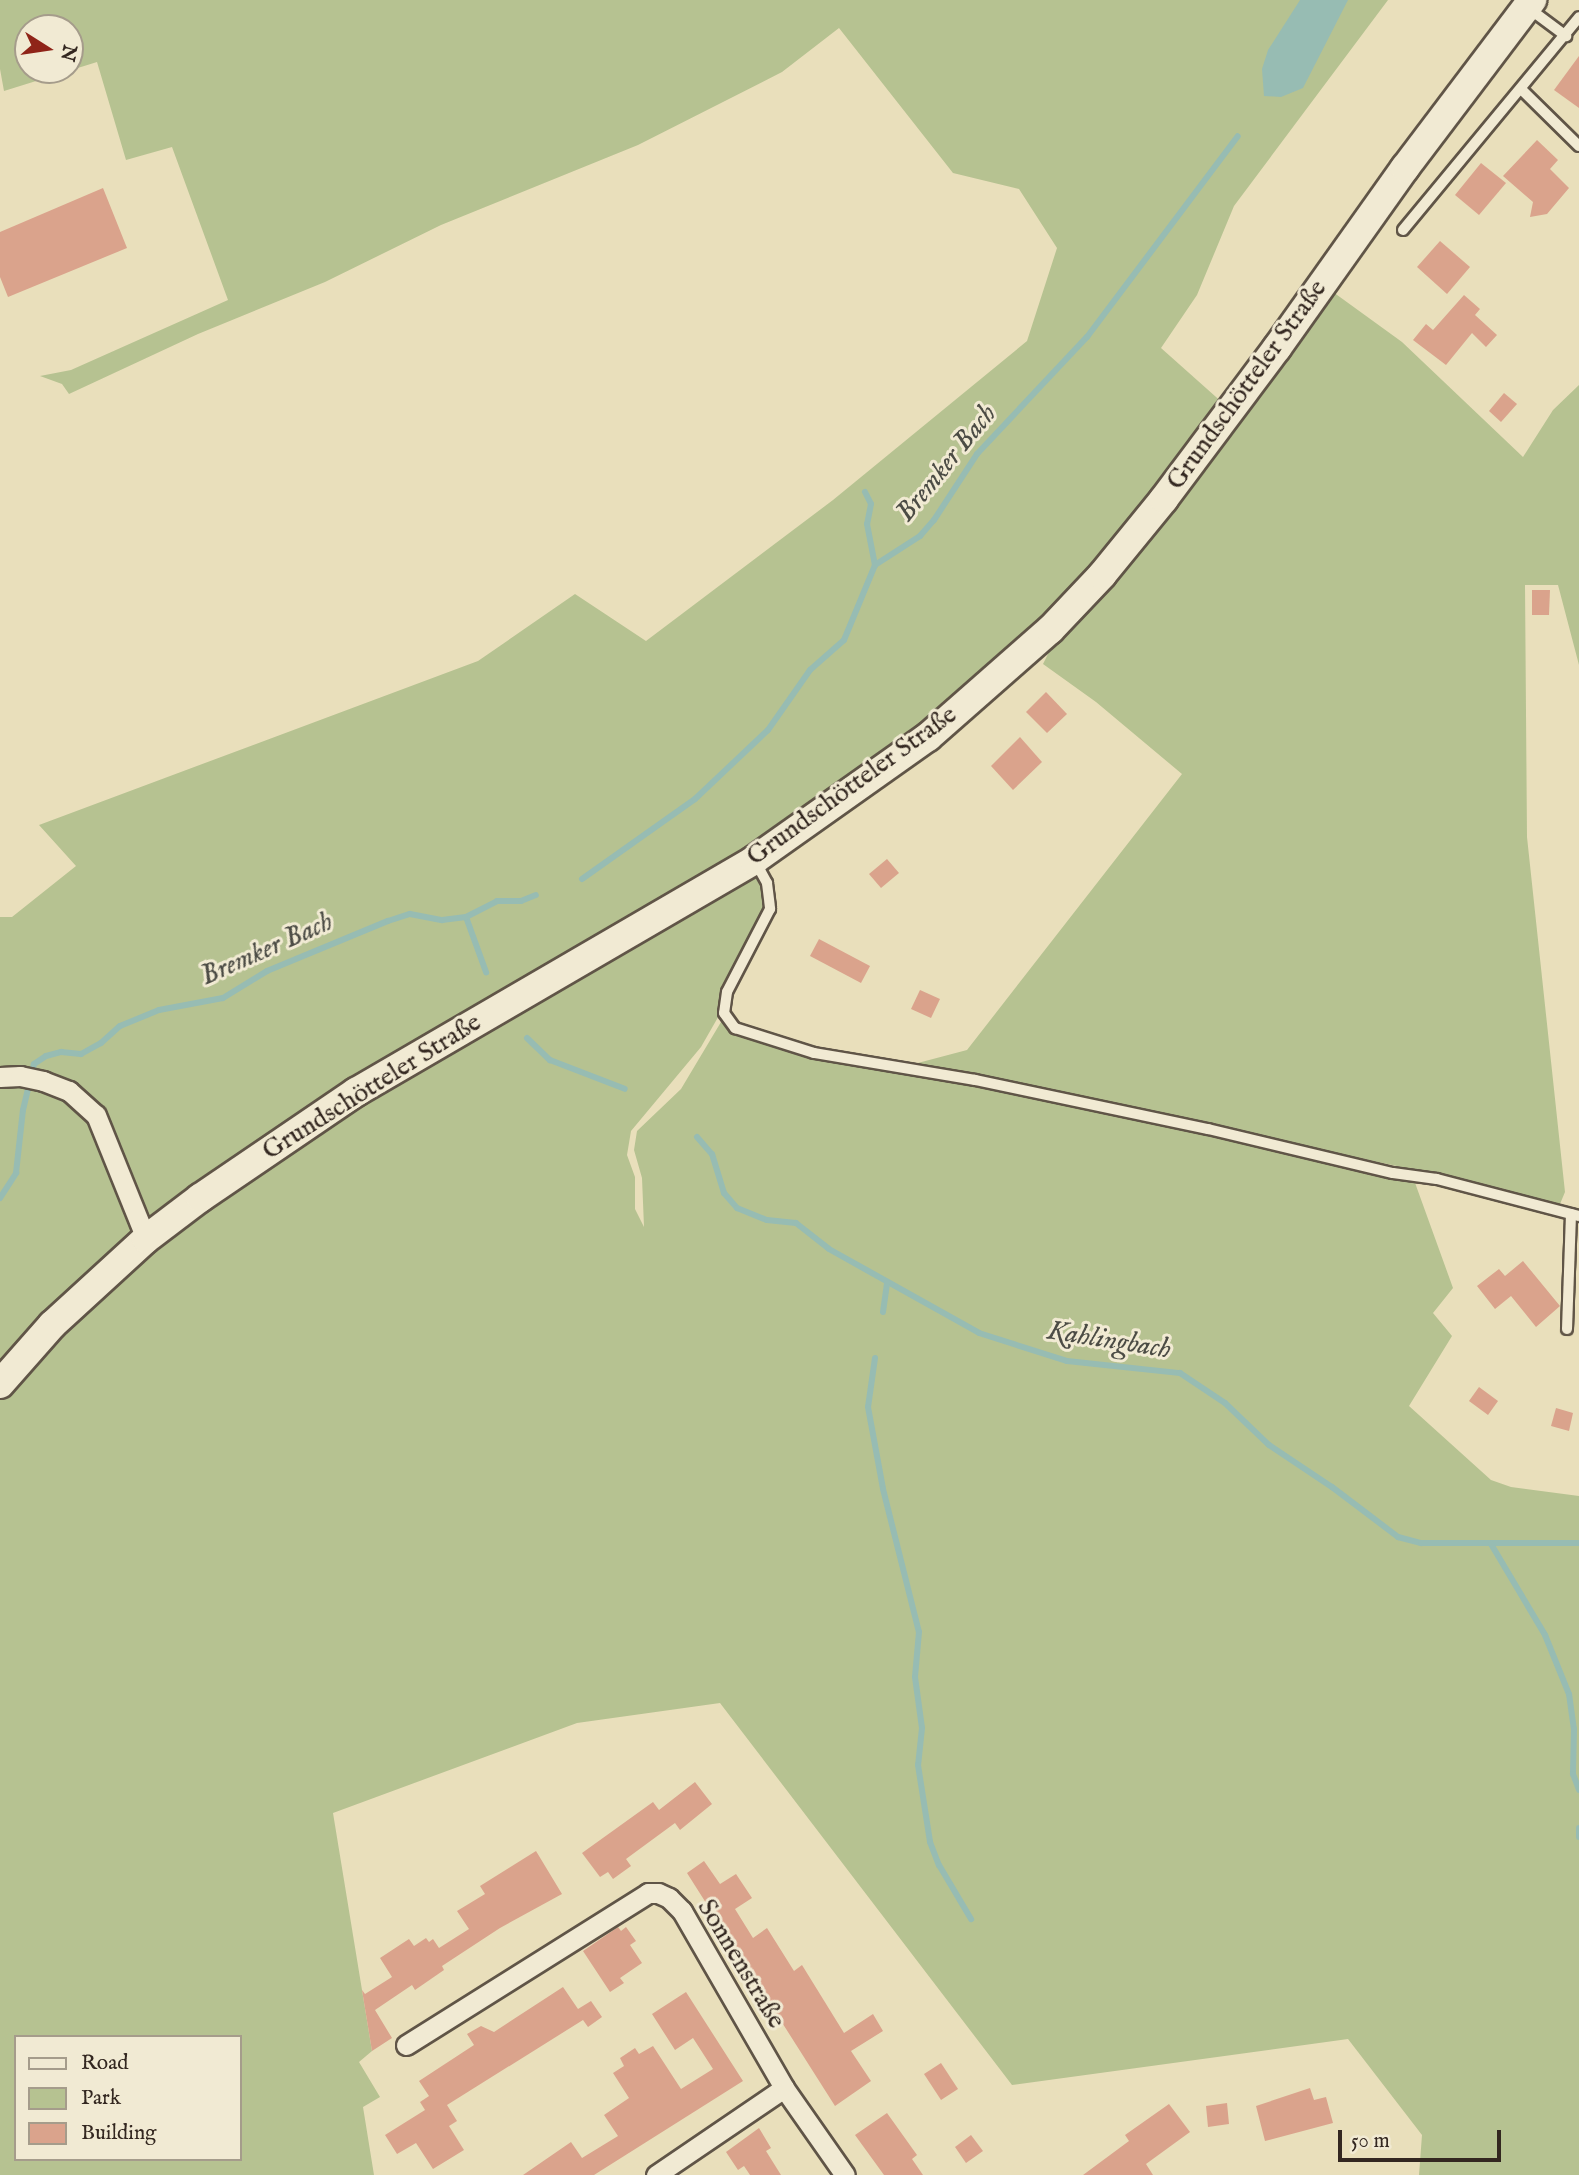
<!DOCTYPE html>
<html>
<head>
<meta charset="utf-8">
<style>
  body { margin:0 }
  #map { position:relative; width:1579px; height:2175px; overflow:hidden; background:#e9dfbb; font-family:"IM FELL English",serif }
  div>[style] { position:absolute }
  .green>* { inset:0; background:#b6c291 }
  .water>* { inset:0; background:#97bcb3 }
  .stream>* { height:6px; margin:-3px; padding:0 3px; transform-origin:3px; border-radius:3px; background:#97bcb3 }
  .building>* { inset:0; background:#daa38c }
  .roads { filter:drop-shadow(2px 0 #605547) drop-shadow(-2px 0 #605547) drop-shadow(0 2px #605547) drop-shadow(0 -2px #605547) }
  .service>* { height:10px; margin:-5px; padding:0 5px; transform-origin:5px; border-radius:5px; background:#f1ead3 }
  .minor>* { height:19px; margin:-9.5px; padding:0 9.5px; transform-origin:9.5px; border-radius:9.5px; background:#f1ead3 }
  .secondary>* { height:28px; margin:-14px; padding:0 14px; transform-origin:14px; border-radius:14px; background:#f1ead3 }
  span { translate:-50% -50%; white-space:nowrap; text-align:center; line-height:1.15; -webkit-text-stroke:6px #f1ead3; paint-order:stroke }
  .street-label { font-size:26px; color:#332720 }
  .water-label { font-size:28px; color:#4c4c45; font-style:italic }
  .legend { position:absolute; left:14px; top:2035px; width:228px; height:126px; box-sizing:border-box; background:#f1ead3; border:2px solid #a59c8b; margin:0; padding:9px 12px; list-style:none; font-size:21px; color:#332720 }
  .legend li { display:flex; align-items:center; gap:14px; height:35px }
  .legend b { width:35px; border:2px solid #a59c8b }
  .north { position:absolute; left:14px; top:14px; width:70px; height:70px; box-sizing:border-box; background:#f1ead3; border:2px solid #a59c8b; border-radius:50%; rotate:102deg; font-size:19px; font-weight:700; line-height:28px; text-align:center; color:#332720 }
  .north::after { content:''; display:block; margin:auto; width:24px; height:32px; background:#8f2418; clip-path:polygon(50% 0,100% 100%,50% 72%,0 100%) }
  .scale { position:absolute; left:1338px; top:2130px; width:163px; height:32px; box-sizing:border-box; border:4px solid #332720; border-top:0; padding-left:9px; font-size:21px; line-height:24px; white-space:nowrap; color:#332720; -webkit-text-stroke:5px #f1ead3; paint-order:stroke }
</style>
</head>
<body>
<div id="map">
  <div class="green">
    <i style="clip-path:polygon(evenodd,0 0,1388px 0,1234px 206px,1197px 295px,1161px 348px,1225px 405px,1164px 499px,928px 737px,361px 1101px,754px 869px,764px 885px,767px 909px,721px 1012px,701px 1047px,631px 1131px,627px 1155px,635px 1177px,635px 1209px,644px 1227px,642px 1178px,634px 1150px,637px 1131px,681px 1089px,724px 1017px,775px 1043px,1208px 1130px,1414px 1180px,1453px 1288px,1433px 1313px,1452px 1336px,1409px 1406px,1491px 1480px,1511px 1487px,1579px 1496px,1579px 2175px,1419px 2175px,1422px 2135px,1348px 2039px,1012px 2085px,720px 1703px,577px 1723px,333px 1813px,372px 2051px,359px 2062px,380px 2097px,363px 2107px,374px 2175px,0 2175px,0 917px,12px 917px,76px 866px,39px 825px,478px 661px,575px 594px,646px 641px,833px 500px,1027px 341px,1057px 248px,1019px 189px,953px 173px,839px 28px,782px 72px,638px 145px,441px 225px,325px 282px,198px 334px,69px 394px,62px 384px,40px 376px,71px 370px,228px 300px,172px 147px,126px 160px,97px 62px,4px 91px,0 69px,0 0,28px 28px,70px 28px,70px 70px,28px 70px,28px 28px,0 0,16px 2037px,240px 2037px,240px 2159px,16px 2159px,16px 2037px)"></i>
    <i style="clip-path:polygon(1333px 292px,1402px 342px,1523px 457px,1553px 410px,1579px 385px,1579px 665px,1558px 585px,1525px 585px,1527px 837px,1565px 1192px,1560px 1204px,1430px 1173px,914px 1064px,967px 1050px,1182px 774px,1096px 702px,1043px 664px,1055px 640px)"></i>
  </div>
  <div class="water">
    <i style="clip-path:polygon(1300px 0,1348px 0,1303px 88px,1281px 97px,1264px 96px,1262px 69px,1268px 50px)"></i>
  </div>
  <div class="stream">
    <i style="left:865px;top:492px;width:13px;rotate:63deg"></i>
    <i style="left:871px;top:504px;width:20px;rotate:101deg"></i>
    <i style="left:867px;top:524px;width:42px;rotate:79deg"></i>
    <i style="left:582px;top:879px;width:138px;rotate:-35.3deg"></i>
    <i style="left:695px;top:799px;width:100px;rotate:-43.4deg"></i>
    <i style="left:768px;top:730px;width:73px;rotate:-55deg"></i>
    <i style="left:810px;top:670px;width:45px;rotate:-41.4deg"></i>
    <i style="left:844px;top:640px;width:81px;rotate:-67.5deg"></i>
    <i style="left:875px;top:565px;width:54px;rotate:-32.8deg"></i>
    <i style="left:920px;top:536px;width:21px;rotate:-49deg"></i>
    <i style="left:934px;top:520px;width:79px;rotate:-56.9deg"></i>
    <i style="left:977px;top:454px;width:161px;rotate:-46.8deg"></i>
    <i style="left:1087px;top:337px;width:251px;rotate:-53.1deg"></i>
    <i style="left:466px;top:917px;width:59px;rotate:70deg"></i>
    <i style="left:527px;top:1038px;width:32px;rotate:44deg"></i>
    <i style="left:550px;top:1060px;width:80px;rotate:21.1deg"></i>
    <i style="left:697px;top:1137px;width:23px;rotate:49deg"></i>
    <i style="left:712px;top:1154px;width:41px;rotate:72.9deg"></i>
    <i style="left:724px;top:1193px;width:20px;rotate:49deg"></i>
    <i style="left:737px;top:1208px;width:32px;rotate:22deg"></i>
    <i style="left:767px;top:1220px;width:29px;rotate:6deg"></i>
    <i style="left:796px;top:1223px;width:42px;rotate:38.2deg"></i>
    <i style="left:829px;top:1249px;width:172px;rotate:29.2deg"></i>
    <i style="left:979px;top:1333px;width:92px;rotate:17.7deg"></i>
    <i style="left:1067px;top:1361px;width:114px;rotate:6.1deg"></i>
    <i style="left:1180px;top:1373px;width:54px;rotate:33.7deg"></i>
    <i style="left:1225px;top:1403px;width:61px;rotate:43.7deg"></i>
    <i style="left:1269px;top:1445px;width:76px;rotate:33.7deg"></i>
    <i style="left:1332px;top:1487px;width:83px;rotate:37.1deg"></i>
    <i style="left:1398px;top:1537px;width:24px;rotate:15deg"></i>
    <i style="left:1421px;top:1543px;width:158px"></i>
    <i style="left:0;top:1198px;width:30px;rotate:-57deg"></i>
    <i style="left:16px;top:1173px;width:63px;rotate:-83.7deg"></i>
    <i style="left:23px;top:1110px;width:47px;rotate:-76.6deg"></i>
    <i style="left:34px;top:1064px;width:14px;rotate:-34deg"></i>
    <i style="left:46px;top:1056px;width:16px;rotate:-15deg"></i>
    <i style="left:61px;top:1052px;width:20px;rotate:6deg"></i>
    <i style="left:81px;top:1054px;width:23px;rotate:-29deg"></i>
    <i style="left:101px;top:1043px;width:25px;rotate:-42deg"></i>
    <i style="left:120px;top:1026px;width:42px;rotate:-22.3deg"></i>
    <i style="left:159px;top:1010px;width:65px;rotate:-10.6deg"></i>
    <i style="left:223px;top:998px;width:52px;rotate:-31.5deg"></i>
    <i style="left:267px;top:971px;width:131px;rotate:-22.5deg"></i>
    <i style="left:388px;top:921px;width:23px;rotate:-18deg"></i>
    <i style="left:410px;top:914px;width:33px;rotate:11deg"></i>
    <i style="left:442px;top:920px;width:24px;rotate:-7deg"></i>
    <i style="left:466px;top:917px;width:35px;rotate:-27deg"></i>
    <i style="left:497px;top:901px;width:24px"></i>
    <i style="left:521px;top:901px;width:16px;rotate:-22deg"></i>
    <i style="left:883px;top:1312px;width:29px;rotate:-82deg"></i>
    <i style="left:875px;top:1358px;width:49px;rotate:98.1deg"></i>
    <i style="left:868px;top:1407px;width:83px;rotate:79.6deg"></i>
    <i style="left:883px;top:1489px;width:147px;rotate:75.9deg"></i>
    <i style="left:919px;top:1632px;width:45px;rotate:95.1deg"></i>
    <i style="left:915px;top:1677px;width:51px;rotate:82.2deg"></i>
    <i style="left:922px;top:1728px;width:37px;rotate:96deg"></i>
    <i style="left:918px;top:1765px;width:78px;rotate:81.1deg"></i>
    <i style="left:930px;top:1842px;width:25px;rotate:69deg"></i>
    <i style="left:939px;top:1865px;width:63px;rotate:59.3deg"></i>
    <i style="left:1491px;top:1544px;width:106px;rotate:59.3deg"></i>
    <i style="left:1545px;top:1635px;width:64px;rotate:67.9deg"></i>
    <i style="left:1569px;top:1694px;width:35px;rotate:82deg"></i>
    <i style="left:1574px;top:1729px;width:45px;rotate:91.3deg"></i>
    <i style="left:1573px;top:1774px;width:17px;rotate:69deg"></i>
    <i style="left:1579px;top:1828px;width:9px;rotate:90deg"></i>
  </div>
  <div class="building">
    <i style="clip-path:polygon(1579px 56px,1579px 108px,1554px 90px)"></i>
    <i style="clip-path:polygon(1537px 140px,1558px 160px,1550px 169px,1569px 188px,1547px 214px,1530px 217px,1533px 202px,1503px 176px)"></i>
    <i style="clip-path:polygon(1481px 163px,1506px 183px,1479px 215px,1455px 195px)"></i>
    <i style="clip-path:polygon(103px 188px,127px 248px,8px 297px,0 277px,0 232px)"></i>
    <i style="clip-path:polygon(1440px 241px,1470px 267px,1447px 294px,1417px 267px)"></i>
    <i style="clip-path:polygon(1464px 295px,1480px 309px,1475px 315px,1497px 335px,1486px 347px,1472px 333px,1446px 365px,1413px 340px,1426px 324px,1433px 330px)"></i>
    <i style="clip-path:polygon(1504px 393px,1517px 404px,1501px 422px,1489px 411px)"></i>
    <i style="clip-path:polygon(1532px 590px,1550px 590px,1549px 615px,1532px 615px)"></i>
    <i style="clip-path:polygon(1046px 692px,1067px 714px,1047px 733px,1026px 712px)"></i>
    <i style="clip-path:polygon(1020px 737px,1042px 762px,1013px 790px,991px 766px)"></i>
    <i style="clip-path:polygon(887px 859px,899px 873px,881px 888px,869px 874px)"></i>
    <i style="clip-path:polygon(819px 939px,870px 966px,861px 983px,810px 956px)"></i>
    <i style="clip-path:polygon(920px 990px,940px 999px,931px 1018px,911px 1009px)"></i>
    <i style="clip-path:polygon(1523px 1261px,1560px 1306px,1536px 1327px,1511px 1296px,1495px 1309px,1477px 1286px,1499px 1269px,1505px 1276px)"></i>
    <i style="clip-path:polygon(1479px 1387px,1498px 1401px,1488px 1415px,1469px 1401px)"></i>
    <i style="clip-path:polygon(1556px 1408px,1573px 1413px,1569px 1431px,1551px 1426px)"></i>
    <i style="clip-path:polygon(695px 1782px,712px 1804px,680px 1830px,675px 1823px,626px 1859px,631px 1866px,613px 1879px,608px 1872px,600px 1877px,582px 1853px,653px 1802px,659px 1810px)"></i>
    <i style="clip-path:polygon(536px 1851px,562px 1894px,500px 1928px,442px 1966px,444px 1970px,415px 1990px,412px 1985px,375px 2010px,392px 2038px,372px 2051px,362px 1990px,365px 1994px,392px 1977px,380px 1958px,409px 1939px,414px 1946px,426px 1938px,429px 1942px,433px 1939px,439px 1948px,469px 1929px,457px 1911px,485px 1894px,480px 1886px)"></i>
    <i style="clip-path:polygon(704px 1861px,720px 1884px,736px 1874px,752px 1898px,735px 1909px,753px 1938px,767px 1928px,794px 1971px,802px 1965px,844px 2033px,873px 2014px,883px 2031px,851px 2051px,871px 2081px,835px 2106px,687px 1873px)"></i>
    <i style="clip-path:polygon(618px 1927px,621px 1931px,626px 1927px,636px 1941px,630px 1945px,642px 1963px,620px 1978px,624px 1983px,610px 1992px,583px 1951px)"></i>
    <i style="clip-path:polygon(563px 1987px,578px 2009px,591px 2001px,602px 2017px,588px 2027px,583px 2020px,447px 2105px,457px 2121px,449px 2126px,464px 2150px,433px 2169px,416px 2143px,397px 2154px,385px 2135px,425px 2110px,420px 2102px,429px 2096px,419px 2081px,474px 2045px,467px 2034px,481px 2026px,494px 2032px)"></i>
    <i style="clip-path:polygon(686px 1992px,743px 2081px,594px 2175px,523px 2175px,571px 2142px,582px 2158px,618px 2136px,604px 2115px,629px 2098px,613px 2073px,624px 2066px,620px 2058px,635px 2048px,639px 2054px,653px 2046px,681px 2089px,713px 2069px,693px 2038px,675px 2050px,652px 2014px)"></i>
    <i style="clip-path:polygon(941px 2063px,958px 2089px,941px 2100px,924px 2074px)"></i>
    <i style="clip-path:polygon(1310px 2088px,1314px 2100px,1326px 2097px,1333px 2123px,1265px 2141px,1256px 2106px)"></i>
    <i style="clip-path:polygon(1227px 2103px,1229px 2124px,1208px 2127px,1206px 2106px)"></i>
    <i style="clip-path:polygon(1169px 2104px,1190px 2132px,1146px 2164px,1153px 2175px,1083px 2175px,1129px 2141px,1125px 2135px)"></i>
    <i style="clip-path:polygon(887px 2113px,917px 2155px,912px 2159px,923px 2175px,884px 2175px,855px 2135px)"></i>
    <i style="clip-path:polygon(759px 2128px,771px 2148px,766px 2151px,781px 2175px,750px 2175px,744px 2166px,738px 2170px,726px 2152px)"></i>
    <i style="clip-path:polygon(971px 2135px,983px 2151px,966px 2163px,955px 2147px)"></i>
  </div>
  <div class="roads">
    <div class="service">
      <i style="left:1527px;top:7px;width:49px;rotate:36.6deg"></i>
      <i style="left:1522px;top:90px;width:80px;rotate:44.5deg"></i>
      <i style="left:1403px;top:230px;width:276px;rotate:-50.4deg"></i>
      <i style="left:756px;top:863px;width:23px;rotate:61deg"></i>
      <i style="left:767px;top:883px;width:26px;rotate:83deg"></i>
      <i style="left:770px;top:909px;width:93px;rotate:117.4deg"></i>
      <i style="left:727px;top:992px;width:21px;rotate:98deg"></i>
      <i style="left:724px;top:1013px;width:19px;rotate:54deg"></i>
      <i style="left:735px;top:1028px;width:83px;rotate:17.6deg"></i>
      <i style="left:814px;top:1053px;width:163px;rotate:9.5deg"></i>
      <i style="left:975px;top:1080px;width:238px;rotate:11.9deg"></i>
      <i style="left:1208px;top:1129px;width:190px;rotate:13.4deg"></i>
      <i style="left:1393px;top:1173px;width:44px;rotate:7.8deg"></i>
      <i style="left:1437px;top:1179px;width:147px;rotate:14.6deg"></i>
      <i style="left:1567px;top:1329px;width:115px;rotate:-88deg"></i>
    </div>
    <div class="minor">
      <i style="left:0;top:1077px;width:20px;rotate:-3deg"></i>
      <i style="left:20px;top:1076px;width:24px;rotate:12deg"></i>
      <i style="left:43px;top:1081px;width:28px;rotate:21deg"></i>
      <i style="left:69px;top:1091px;width:36px;rotate:42deg"></i>
      <i style="left:96px;top:1115px;width:134px;rotate:68deg"></i>
      <i style="left:406px;top:2045px;width:286px;rotate:-32.1deg"></i>
      <i style="left:648px;top:1893px;width:10px"></i>
      <i style="left:658px;top:1893px;width:12px;rotate:24deg"></i>
      <i style="left:669px;top:1898px;width:18px;rotate:45deg"></i>
      <i style="left:682px;top:1911px;width:204px;rotate:60deg"></i>
      <i style="left:784px;top:2088px;width:106px;rotate:55deg"></i>
      <i style="left:656px;top:2175px;width:155px;rotate:-34.2deg"></i>
    </div>
    <div class="secondary">
      <i style="left:0;top:1384px;width:79px;rotate:-48.6deg"></i>
      <i style="left:52px;top:1325px;width:127px;rotate:-42.5deg"></i>
      <i style="left:146px;top:1239px;width:68px;rotate:-37.2deg"></i>
      <i style="left:200px;top:1198px;width:189px;rotate:-34.2deg"></i>
      <i style="left:356px;top:1092px;width:461px;rotate:-30.2deg"></i>
      <i style="left:754px;top:860px;width:213px;rotate:-35.3deg"></i>
      <i style="left:928px;top:737px;width:162px;rotate:-41.3deg"></i>
      <i style="left:1050px;top:630px;width:76px;rotate:-46.6deg"></i>
      <i style="left:1102px;top:575px;width:98px;rotate:-50.8deg"></i>
      <i style="left:1164px;top:499px;width:189px;rotate:-53.2deg"></i>
      <i style="left:1277px;top:348px;width:221px;rotate:-54.6deg"></i>
      <i style="left:1405px;top:168px;width:211px;rotate:-52.9deg"></i>
    </div>
  </div>
  <div class="street-label">
    <span style="left:1247px;top:385px;rotate:-54deg">Grundschötteler Straße</span>
    <span style="left:852px;top:786px;rotate:-36deg">Grundschötteler Straße</span>
    <span style="left:372px;top:1087px;rotate:-32deg">Grundschötteler Straße</span>
    <span style="left:741px;top:1964px;rotate:59deg">Sonnenstraße</span>
  </div>
  <div class="water-label">
    <span style="left:947px;top:464px;rotate:-51deg">Bremker Bach</span>
    <span style="left:267px;top:950px;rotate:-24deg">Bremker Bach</span>
    <span style="left:1109px;top:1341px;rotate:9deg">Kahlingbach</span>
  </div>
  <ul class="legend">
  <li><b style="height:9px;background:#f1ead3"></b>Road</li>
  <li><b style="height:19px;background:#b6c291"></b>Park</li>
  <li><b style="height:19px;background:#daa38c"></b>Building</li>
  </ul>
  <div class="north">N</div>
  <div class="scale">50 m</div>
</div>
</body>
</html>
